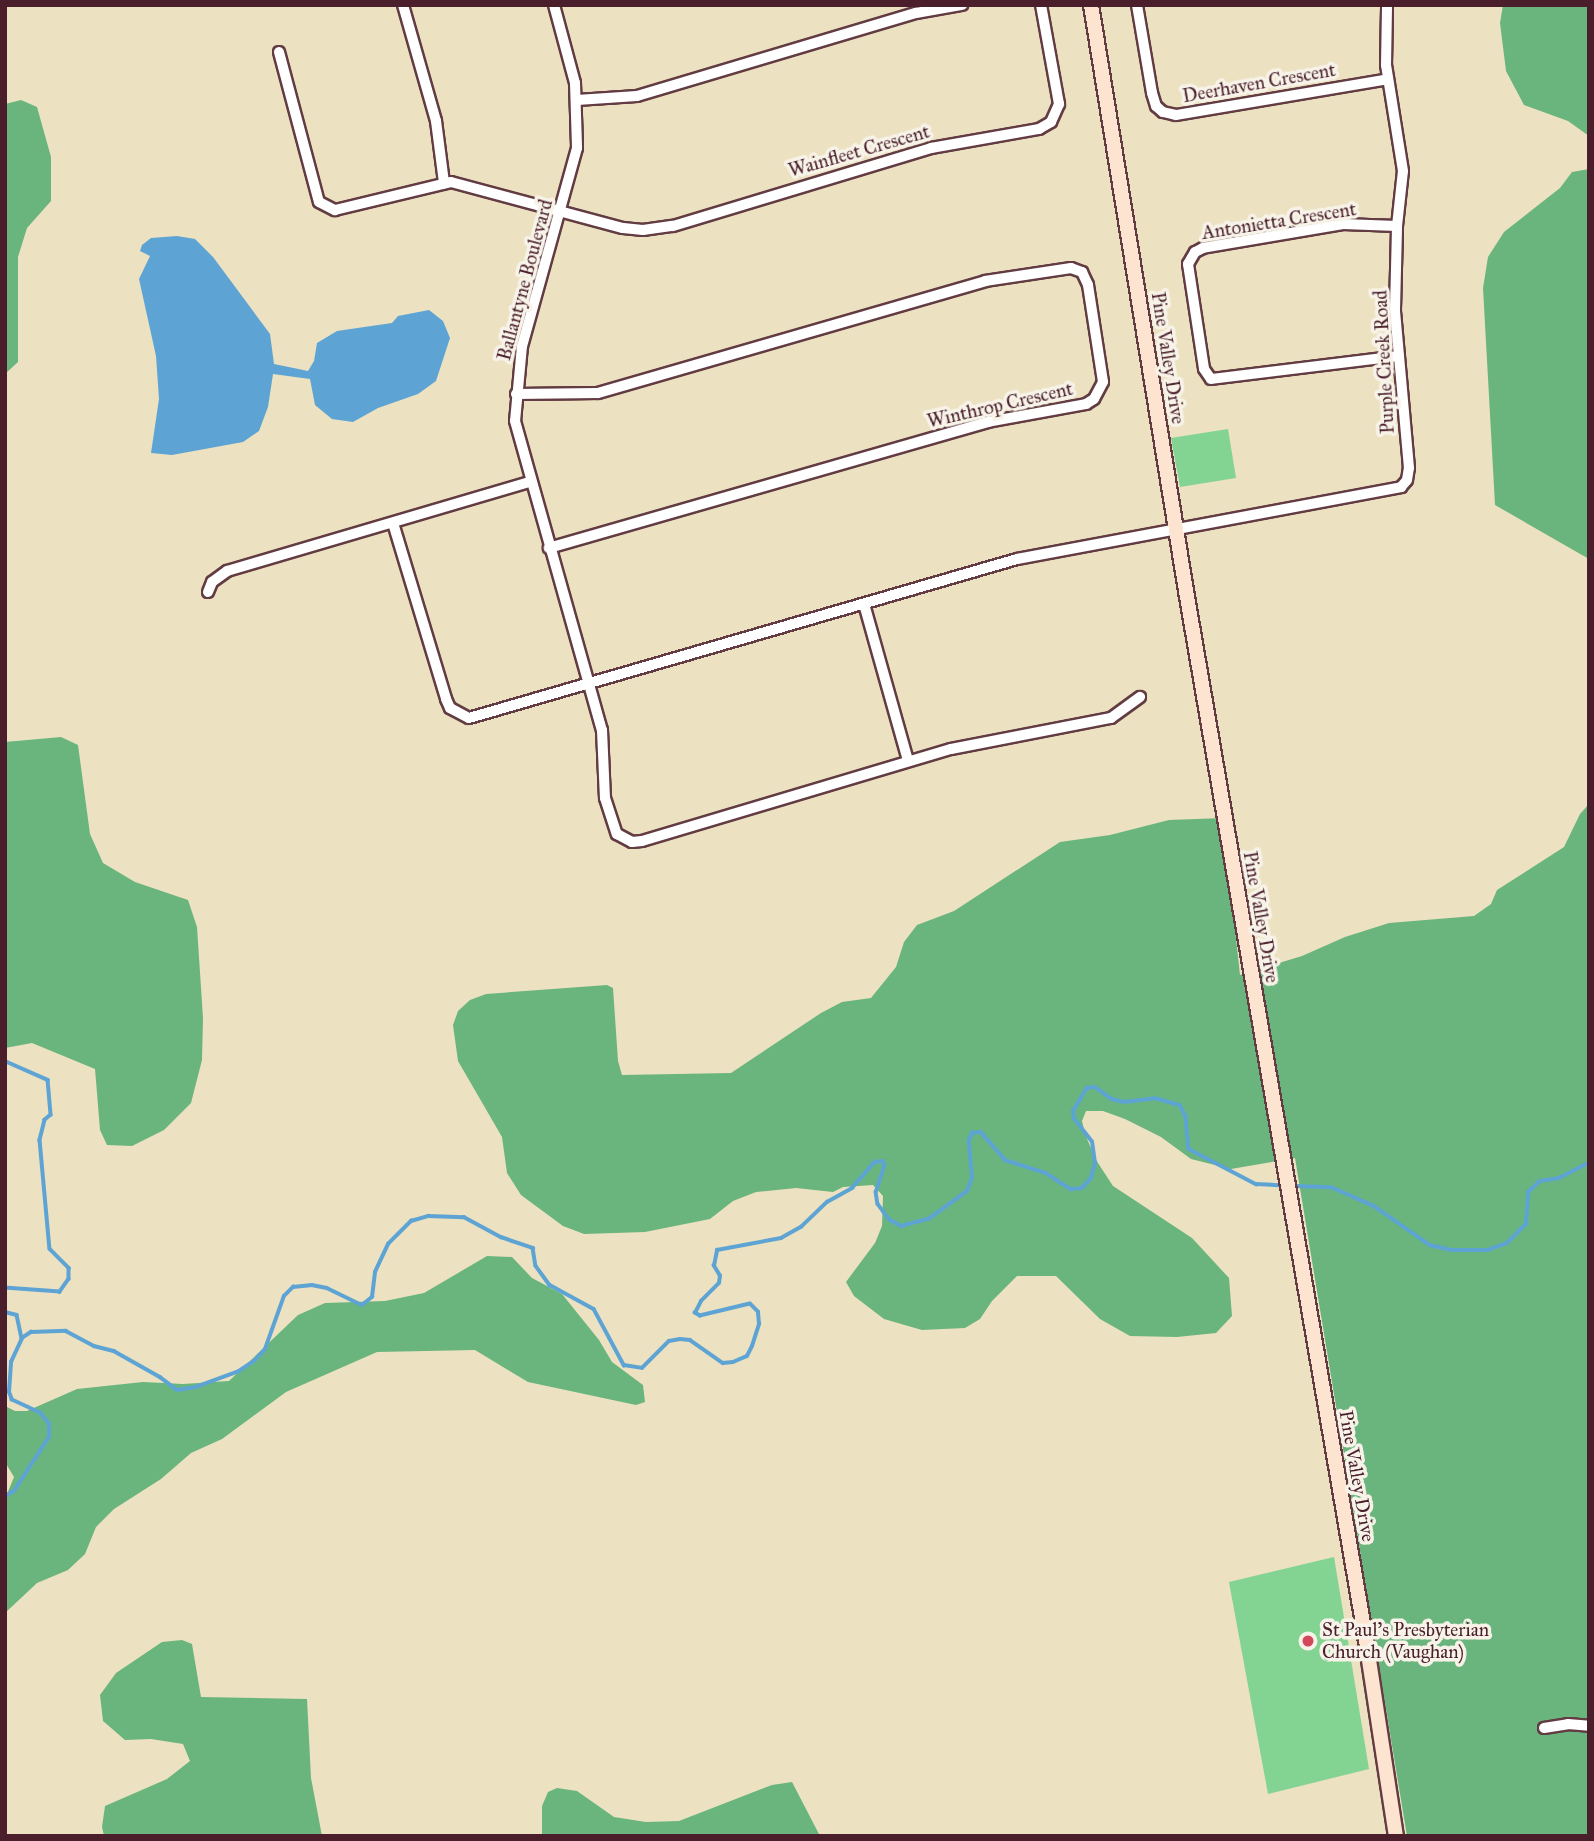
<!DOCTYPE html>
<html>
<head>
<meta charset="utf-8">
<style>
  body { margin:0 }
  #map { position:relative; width:1594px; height:1841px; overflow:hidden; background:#ece1c1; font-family:"IM FELL Great Primer",serif }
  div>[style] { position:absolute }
  .green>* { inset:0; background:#83d393 }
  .forest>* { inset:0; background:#6ab57d }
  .water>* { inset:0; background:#5da4d4 }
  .stream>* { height:3.5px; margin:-1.75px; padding:0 1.75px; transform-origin:1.75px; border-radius:1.75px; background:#5da4d4 }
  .roads { filter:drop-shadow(2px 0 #623c42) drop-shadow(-2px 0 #623c42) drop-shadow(0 2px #623c42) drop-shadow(0 -2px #623c42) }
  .street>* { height:10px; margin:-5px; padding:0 5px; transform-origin:5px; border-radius:5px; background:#fff }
  .secondary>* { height:14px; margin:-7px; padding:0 7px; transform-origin:7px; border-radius:7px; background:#fde4d1 }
  .dots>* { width:19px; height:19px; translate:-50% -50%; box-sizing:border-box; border:4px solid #f7f3e8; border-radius:50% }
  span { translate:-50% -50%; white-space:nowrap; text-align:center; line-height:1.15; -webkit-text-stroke:7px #f7f3e8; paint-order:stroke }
  .street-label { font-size:19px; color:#4a1f2b }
  .poi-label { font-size:19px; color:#4a1f2b }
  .left { translate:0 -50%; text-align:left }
  .frame { position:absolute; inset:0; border:7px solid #4a1f2b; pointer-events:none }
</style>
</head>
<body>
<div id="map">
  <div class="green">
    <i style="clip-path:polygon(1228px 429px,1236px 478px,1180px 487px,1171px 438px)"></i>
    <i style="clip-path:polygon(1334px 1557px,1369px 1769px,1268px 1794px,1229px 1582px)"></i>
  </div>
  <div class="forest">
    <i style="clip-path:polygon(1503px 5px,1589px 5px,1589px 136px,1568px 121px,1524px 105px,1506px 71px,1500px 23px)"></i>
    <i style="clip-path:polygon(21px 100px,37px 107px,51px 157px,51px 201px,27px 228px,18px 257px,18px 362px,5px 374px,5px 104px)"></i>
    <i style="clip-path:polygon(1589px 169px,1589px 559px,1495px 505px,1483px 288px,1488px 257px,1504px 232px,1560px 188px,1572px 172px)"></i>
    <i style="clip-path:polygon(61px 737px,78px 745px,90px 834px,103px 863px,135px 882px,188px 900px,197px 927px,203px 1018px,202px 1060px,191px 1103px,164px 1130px,132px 1146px,107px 1145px,100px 1130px,95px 1069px,32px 1043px,5px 1048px,5px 742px)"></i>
    <i style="clip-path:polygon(1589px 804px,1589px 1836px,1407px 1836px,1295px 1158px,1231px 1169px,1191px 1159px,1161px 1137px,1125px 1119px,1103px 1111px,1086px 1111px,1082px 1121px,1085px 1134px,1096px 1160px,1113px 1186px,1192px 1238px,1229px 1278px,1232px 1316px,1216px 1333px,1177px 1337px,1130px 1336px,1100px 1319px,1056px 1276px,1017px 1276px,992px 1301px,980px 1319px,965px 1328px,922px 1330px,884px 1319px,854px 1296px,846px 1282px,875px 1243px,882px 1226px,883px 1196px,873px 1185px,843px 1187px,833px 1192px,796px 1188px,756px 1192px,733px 1201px,710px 1219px,645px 1232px,584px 1234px,563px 1226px,521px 1195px,507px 1173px,502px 1137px,458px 1061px,453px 1025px,458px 1011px,470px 1000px,486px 994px,607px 985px,613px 988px,618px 1061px,622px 1075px,731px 1073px,821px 1013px,842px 1002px,871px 998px,896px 967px,904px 942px,917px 925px,954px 911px,1060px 842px,1110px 835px,1169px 820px,1223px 818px,1240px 975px,1302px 956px,1345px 937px,1389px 923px,1474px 916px,1491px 904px,1497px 890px,1564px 847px,1580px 814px)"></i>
    <i style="clip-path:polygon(487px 1256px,512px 1257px,532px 1278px,562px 1294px,599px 1340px,612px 1362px,643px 1385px,645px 1402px,636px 1405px,528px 1382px,475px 1350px,377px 1352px,286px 1392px,222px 1439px,191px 1453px,161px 1479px,114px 1509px,96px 1527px,85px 1554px,68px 1570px,37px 1583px,5px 1613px,5px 1499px,14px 1477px,5px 1462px,5px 1406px,15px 1411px,27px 1411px,77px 1389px,143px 1382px,183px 1384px,229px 1381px,298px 1315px,325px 1303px,385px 1301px,424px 1293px)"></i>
    <i style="clip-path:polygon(182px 1640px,192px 1644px,201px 1697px,307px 1699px,311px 1778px,322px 1836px,104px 1836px,102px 1827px,105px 1806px,167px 1779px,190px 1761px,183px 1744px,151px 1739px,125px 1740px,103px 1721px,100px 1695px,116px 1673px,162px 1642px)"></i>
    <i style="clip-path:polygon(792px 1782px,820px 1836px,542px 1836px,542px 1806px,548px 1792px,557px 1788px,577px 1791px,614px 1817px,646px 1822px,679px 1821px,772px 1785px)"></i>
  </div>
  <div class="water">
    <i style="clip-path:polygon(177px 236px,195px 239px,213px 257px,270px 334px,274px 364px,308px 371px,314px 361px,317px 343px,337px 331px,392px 323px,398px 316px,429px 310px,443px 321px,450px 338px,436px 381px,418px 394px,378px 408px,353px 422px,332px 419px,315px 405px,310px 379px,273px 374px,268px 407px,259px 431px,243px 442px,172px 455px,151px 453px,159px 399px,156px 356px,139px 279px,150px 256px,140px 251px,142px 245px,151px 238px)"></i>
  </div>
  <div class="stream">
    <i style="left:5px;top:1061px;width:47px;rotate:23.8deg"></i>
    <i style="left:48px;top:1080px;width:35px;rotate:85deg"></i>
    <i style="left:51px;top:1115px;width:8px;rotate:140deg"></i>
    <i style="left:45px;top:1120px;width:21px;rotate:104deg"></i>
    <i style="left:40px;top:1140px;width:109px;rotate:84.8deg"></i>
    <i style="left:50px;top:1249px;width:27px;rotate:45deg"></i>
    <i style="left:69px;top:1268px;width:11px;rotate:90deg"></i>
    <i style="left:69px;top:1279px;width:16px;rotate:125deg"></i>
    <i style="left:60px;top:1292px;width:55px;rotate:-175.8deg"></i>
    <i style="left:1297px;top:1186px;width:34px;rotate:2deg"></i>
    <i style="left:1331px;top:1187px;width:47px;rotate:23.8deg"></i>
    <i style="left:1374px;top:1206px;width:68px;rotate:34.9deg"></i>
    <i style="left:1430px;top:1245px;width:22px;rotate:13deg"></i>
    <i style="left:1451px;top:1250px;width:37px"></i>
    <i style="left:1488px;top:1250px;width:20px;rotate:-20deg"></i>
    <i style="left:1507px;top:1243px;width:27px;rotate:-45deg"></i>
    <i style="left:1526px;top:1224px;width:32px;rotate:-86deg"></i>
    <i style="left:1528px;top:1192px;width:16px;rotate:-43deg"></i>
    <i style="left:1540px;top:1181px;width:19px;rotate:-9deg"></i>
    <i style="left:1559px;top:1178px;width:34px;rotate:-27deg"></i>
    <i style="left:5px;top:1312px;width:12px;rotate:14deg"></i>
    <i style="left:17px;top:1315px;width:24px;rotate:78deg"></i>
    <i style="left:22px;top:1338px;width:11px;rotate:-34deg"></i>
    <i style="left:31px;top:1332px;width:35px;rotate:-2deg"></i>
    <i style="left:66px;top:1331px;width:32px;rotate:28deg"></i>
    <i style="left:94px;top:1346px;width:21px;rotate:14deg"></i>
    <i style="left:114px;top:1351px;width:53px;rotate:29.5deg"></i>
    <i style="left:160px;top:1377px;width:21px;rotate:37deg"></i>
    <i style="left:177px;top:1390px;width:19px;rotate:-9deg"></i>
    <i style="left:196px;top:1387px;width:46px;rotate:-20.4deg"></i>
    <i style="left:239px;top:1371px;width:18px;rotate:-34deg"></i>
    <i style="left:254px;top:1361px;width:16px;rotate:-47deg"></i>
    <i style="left:265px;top:1349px;width:56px;rotate:-70.3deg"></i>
    <i style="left:284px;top:1296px;width:13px;rotate:-45deg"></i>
    <i style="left:293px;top:1287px;width:19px;rotate:-6deg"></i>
    <i style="left:312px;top:1285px;width:15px;rotate:11deg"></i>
    <i style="left:327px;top:1288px;width:39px;rotate:26deg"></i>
    <i style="left:362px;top:1305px;width:13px;rotate:-39deg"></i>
    <i style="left:372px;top:1297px;width:25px;rotate:-83deg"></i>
    <i style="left:375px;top:1272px;width:31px;rotate:-65deg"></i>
    <i style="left:388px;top:1244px;width:33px;rotate:-45deg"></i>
    <i style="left:411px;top:1221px;width:18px;rotate:-16deg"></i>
    <i style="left:428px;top:1216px;width:36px;rotate:2deg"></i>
    <i style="left:464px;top:1217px;width:42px;rotate:28.4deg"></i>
    <i style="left:501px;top:1237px;width:34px;rotate:19deg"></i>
    <i style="left:533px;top:1248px;width:18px;rotate:81deg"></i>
    <i style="left:536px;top:1266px;width:24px;rotate:54deg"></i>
    <i style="left:550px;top:1285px;width:50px;rotate:28.6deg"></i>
    <i style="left:594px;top:1309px;width:64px;rotate:61.8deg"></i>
    <i style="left:624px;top:1365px;width:18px;rotate:9deg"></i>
    <i style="left:642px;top:1368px;width:38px;rotate:-45deg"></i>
    <i style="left:669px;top:1341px;width:11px;rotate:-10deg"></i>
    <i style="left:680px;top:1339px;width:10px;rotate:6deg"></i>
    <i style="left:690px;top:1340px;width:40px;rotate:34.9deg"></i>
    <i style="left:723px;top:1363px;width:10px;rotate:-6deg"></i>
    <i style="left:733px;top:1362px;width:15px;rotate:-23deg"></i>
    <i style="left:747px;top:1356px;width:11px;rotate:-63deg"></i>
    <i style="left:752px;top:1346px;width:23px;rotate:-72deg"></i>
    <i style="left:759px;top:1324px;width:12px;rotate:-95deg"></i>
    <i style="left:758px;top:1312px;width:11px;rotate:-135deg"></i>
    <i style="left:750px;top:1304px;width:51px;rotate:166.5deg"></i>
    <i style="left:700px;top:1316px;width:6px;rotate:-149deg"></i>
    <i style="left:695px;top:1313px;width:13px;rotate:-63deg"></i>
    <i style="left:701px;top:1301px;width:25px;rotate:-45deg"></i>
    <i style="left:719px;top:1283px;width:7px;rotate:-82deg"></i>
    <i style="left:720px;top:1276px;width:12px;rotate:-121deg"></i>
    <i style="left:714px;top:1266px;width:16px;rotate:-79deg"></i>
    <i style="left:717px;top:1250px;width:65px;rotate:-10.6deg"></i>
    <i style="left:781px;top:1238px;width:23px;rotate:-29deg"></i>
    <i style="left:801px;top:1227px;width:36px;rotate:-44deg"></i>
    <i style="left:827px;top:1202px;width:29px;rotate:-29deg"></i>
    <i style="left:852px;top:1188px;width:35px;rotate:-49deg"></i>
    <i style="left:875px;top:1162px;width:8px;rotate:-7deg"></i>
    <i style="left:883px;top:1161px;width:4px;rotate:63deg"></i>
    <i style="left:885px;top:1165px;width:28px;rotate:108deg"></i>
    <i style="left:876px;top:1192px;width:12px;rotate:81deg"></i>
    <i style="left:878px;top:1204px;width:19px;rotate:54deg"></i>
    <i style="left:889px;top:1219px;width:14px;rotate:30deg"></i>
    <i style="left:901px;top:1226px;width:30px;rotate:-15deg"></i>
    <i style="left:930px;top:1218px;width:46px;rotate:-36.1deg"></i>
    <i style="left:967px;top:1191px;width:14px;rotate:-69deg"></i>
    <i style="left:972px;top:1178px;width:38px;rotate:-95deg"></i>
    <i style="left:969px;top:1140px;width:8px;rotate:-67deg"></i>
    <i style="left:972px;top:1133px;width:9px;rotate:-6deg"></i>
    <i style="left:981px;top:1132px;width:37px;rotate:49deg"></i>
    <i style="left:1005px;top:1160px;width:43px;rotate:17.6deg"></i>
    <i style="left:1046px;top:1173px;width:30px;rotate:33deg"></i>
    <i style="left:1071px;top:1189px;width:11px;rotate:-5deg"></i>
    <i style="left:1082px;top:1188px;width:13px;rotate:-48deg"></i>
    <i style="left:1091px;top:1178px;width:16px;rotate:-75deg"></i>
    <i style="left:1095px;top:1163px;width:21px;rotate:-98deg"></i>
    <i style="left:1092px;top:1142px;width:29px;rotate:-128deg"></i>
    <i style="left:1074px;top:1119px;width:8px;rotate:-97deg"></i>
    <i style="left:1073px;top:1111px;width:27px;rotate:-59deg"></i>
    <i style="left:1087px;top:1088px;width:8px;rotate:-7deg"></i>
    <i style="left:1095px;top:1087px;width:21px;rotate:35deg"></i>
    <i style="left:1112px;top:1099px;width:12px;rotate:14deg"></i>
    <i style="left:1124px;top:1102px;width:31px;rotate:-7deg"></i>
    <i style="left:1155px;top:1098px;width:26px;rotate:16deg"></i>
    <i style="left:1180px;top:1105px;width:13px;rotate:63deg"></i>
    <i style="left:1186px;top:1117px;width:32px;rotate:85deg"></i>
    <i style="left:1189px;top:1149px;width:76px;rotate:27.6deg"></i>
    <i style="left:1256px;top:1184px;width:22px;rotate:3deg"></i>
    <i style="left:5px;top:1496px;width:10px;rotate:-29deg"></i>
    <i style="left:14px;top:1491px;width:64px;rotate:-57.1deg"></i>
    <i style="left:49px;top:1437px;width:13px;rotate:-90deg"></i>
    <i style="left:49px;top:1424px;width:14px;rotate:-129deg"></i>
    <i style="left:40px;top:1413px;width:31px;rotate:-155deg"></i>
    <i style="left:12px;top:1400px;width:9px;rotate:-111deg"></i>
    <i style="left:9px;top:1392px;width:30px;rotate:-86deg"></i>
    <i style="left:11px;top:1362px;width:26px;rotate:-65deg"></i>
  </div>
  <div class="roads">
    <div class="street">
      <i style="left:403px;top:5px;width:121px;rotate:74.1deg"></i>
      <i style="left:436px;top:121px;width:63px;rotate:82.6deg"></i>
      <i style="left:554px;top:5px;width:81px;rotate:74.9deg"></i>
      <i style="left:575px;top:83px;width:65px;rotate:88.2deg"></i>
      <i style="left:577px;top:148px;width:205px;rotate:105.5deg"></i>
      <i style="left:522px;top:346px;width:75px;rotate:95.3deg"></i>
      <i style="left:515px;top:421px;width:321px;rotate:74.3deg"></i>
      <i style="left:602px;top:730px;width:68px;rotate:87.5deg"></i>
      <i style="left:605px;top:798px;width:38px;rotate:72deg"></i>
      <i style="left:617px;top:834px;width:17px;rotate:28deg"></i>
      <i style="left:632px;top:842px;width:10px;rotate:-6deg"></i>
      <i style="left:642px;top:841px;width:322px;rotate:-16.6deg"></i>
      <i style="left:951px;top:749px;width:163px;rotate:-11deg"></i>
      <i style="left:1111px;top:718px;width:36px;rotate:-36deg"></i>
      <i style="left:1137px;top:5px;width:89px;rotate:80.3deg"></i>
      <i style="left:1152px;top:93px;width:14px;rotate:73deg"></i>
      <i style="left:1156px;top:106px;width:9px;rotate:41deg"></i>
      <i style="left:1163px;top:112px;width:13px;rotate:13deg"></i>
      <i style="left:1176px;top:115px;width:215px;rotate:-9.6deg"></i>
      <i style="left:279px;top:52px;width:155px;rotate:75.1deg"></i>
      <i style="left:319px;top:202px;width:18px;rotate:27deg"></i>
      <i style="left:335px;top:210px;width:119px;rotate:-13.6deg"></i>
      <i style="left:451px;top:182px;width:178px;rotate:15deg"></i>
      <i style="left:623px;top:228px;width:20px;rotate:6deg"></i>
      <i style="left:643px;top:230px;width:30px;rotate:-8deg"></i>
      <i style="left:673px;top:226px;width:270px;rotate:-16.8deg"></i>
      <i style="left:931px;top:148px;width:110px;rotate:-10deg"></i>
      <i style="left:1039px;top:129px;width:14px;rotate:-30deg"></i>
      <i style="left:1051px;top:122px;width:20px;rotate:-66deg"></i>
      <i style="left:1059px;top:104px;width:101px;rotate:-100.3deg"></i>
      <i style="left:577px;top:100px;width:60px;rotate:-3.8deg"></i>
      <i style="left:637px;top:96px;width:291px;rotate:-16.6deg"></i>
      <i style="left:916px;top:13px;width:47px;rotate:-9.9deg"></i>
      <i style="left:1397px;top:226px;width:54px;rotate:-177.9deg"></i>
      <i style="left:1343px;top:224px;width:142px;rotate:170.3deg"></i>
      <i style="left:1203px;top:248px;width:9px;rotate:153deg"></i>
      <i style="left:1195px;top:252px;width:14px;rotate:120deg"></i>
      <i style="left:1188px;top:264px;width:106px;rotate:81.3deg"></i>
      <i style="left:1204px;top:369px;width:12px;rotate:55deg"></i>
      <i style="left:1211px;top:379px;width:189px;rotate:-7deg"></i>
      <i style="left:516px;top:394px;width:82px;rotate:-0.7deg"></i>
      <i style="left:598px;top:393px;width:403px;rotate:-16.1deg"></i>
      <i style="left:985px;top:281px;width:87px;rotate:-8.6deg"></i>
      <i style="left:1071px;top:268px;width:12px;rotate:20deg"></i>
      <i style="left:1082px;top:272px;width:14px;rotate:65deg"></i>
      <i style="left:1088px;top:285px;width:98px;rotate:81.2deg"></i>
      <i style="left:1103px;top:382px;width:19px;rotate:118deg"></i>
      <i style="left:1094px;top:399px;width:9px;rotate:148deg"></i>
      <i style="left:1086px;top:404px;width:100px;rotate:169.6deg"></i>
      <i style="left:988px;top:422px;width:457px;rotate:164deg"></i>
      <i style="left:393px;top:523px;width:184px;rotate:73.2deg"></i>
      <i style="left:446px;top:699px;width:10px;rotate:66deg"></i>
      <i style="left:450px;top:708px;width:21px;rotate:28deg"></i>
      <i style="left:469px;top:718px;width:571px;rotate:-16.18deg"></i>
      <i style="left:1017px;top:559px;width:391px;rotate:-10.6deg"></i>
      <i style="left:1401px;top:487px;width:9px;rotate:-49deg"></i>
      <i style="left:1407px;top:480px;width:12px;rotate:-81deg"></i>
      <i style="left:1409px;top:468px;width:159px;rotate:-95.1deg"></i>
      <i style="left:1395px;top:310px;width:84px;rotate:-88.6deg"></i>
      <i style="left:1397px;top:226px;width:55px;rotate:-83.8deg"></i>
      <i style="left:1403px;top:171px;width:107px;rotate:-99.1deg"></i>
      <i style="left:1386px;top:65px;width:60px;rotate:-89deg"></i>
      <i style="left:208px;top:592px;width:11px;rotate:-68deg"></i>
      <i style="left:212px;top:582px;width:19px;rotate:-36deg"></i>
      <i style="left:227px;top:571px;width:316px;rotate:-16.4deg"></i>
      <i style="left:864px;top:604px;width:163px;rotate:74.3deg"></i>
      <i style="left:1544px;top:1728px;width:24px;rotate:-9deg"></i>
      <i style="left:1568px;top:1724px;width:21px;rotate:5deg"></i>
    </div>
    <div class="secondary">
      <i style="left:1091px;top:5px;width:594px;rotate:80.79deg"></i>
      <i style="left:1186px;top:591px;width:1071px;rotate:80.27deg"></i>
      <i style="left:1367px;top:1647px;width:191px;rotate:81.3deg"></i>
    </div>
  </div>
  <div class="dots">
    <i style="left:1308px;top:1641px;background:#d1495b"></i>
  </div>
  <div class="street-label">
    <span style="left:1259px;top:83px;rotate:-10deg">Deerhaven Crescent</span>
    <span style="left:859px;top:151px;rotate:-16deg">Wainfleet Crescent</span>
    <span style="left:1279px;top:221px;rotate:-9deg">Antonietta Crescent</span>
    <span style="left:525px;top:280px;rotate:-75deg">Ballantyne Boulevard</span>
    <span style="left:1168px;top:358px;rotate:81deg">Pine Valley Drive</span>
    <span style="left:1384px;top:362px;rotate:-93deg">Purple Creek Road</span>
    <span style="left:1000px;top:405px;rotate:-13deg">Winthrop Crescent</span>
    <span style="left:1261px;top:917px;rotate:80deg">Pine Valley Drive</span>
    <span style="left:1357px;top:1476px;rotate:80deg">Pine Valley Drive</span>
  </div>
  <div class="poi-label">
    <span class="left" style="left:1322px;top:1641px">St Paul's Presbyterian<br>Church (Vaughan)</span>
  </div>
  <div class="frame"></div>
</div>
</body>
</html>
